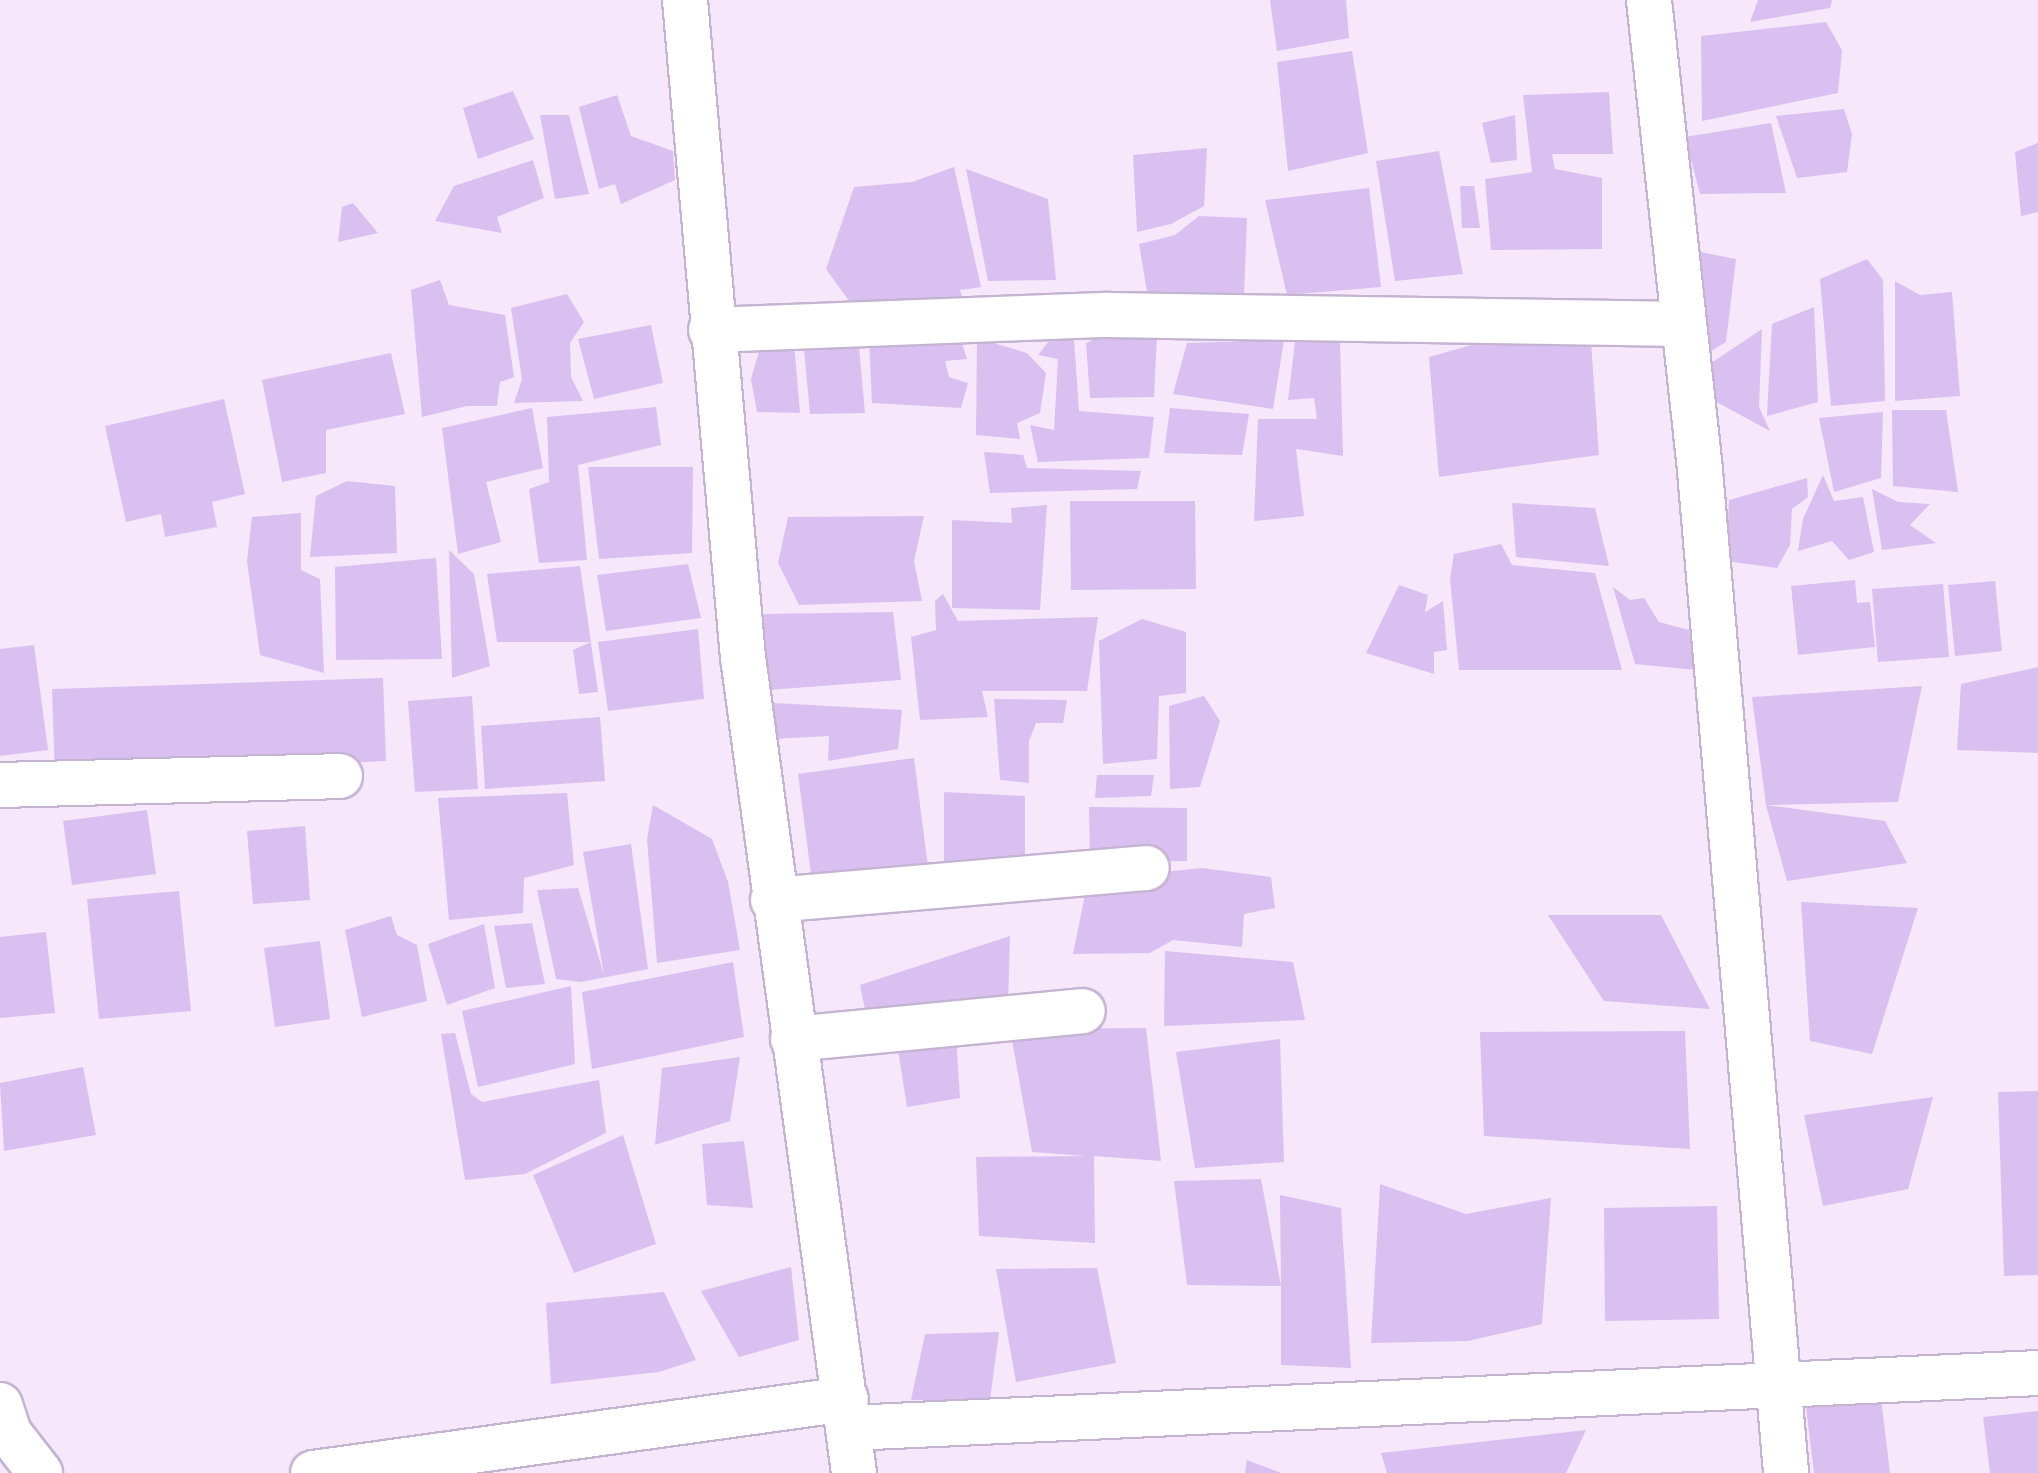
<!DOCTYPE html>
<html>
<head>
<meta charset="utf-8">
<style>
  body { margin:0 }
  #map { position:relative; width:2038px; height:1473px; overflow:hidden; background:#f6e7fb; font-family:"PT Sans",sans-serif }
  div>[style] { position:absolute }
  .building>* { inset:0; background:#d9c0f0 }
  .roads { filter:drop-shadow(2px 0 #c5b3d2) drop-shadow(-2px 0 #c5b3d2) drop-shadow(0 2px #c5b3d2) drop-shadow(0 -2px #c5b3d2) }
  .street>* { height:44px; margin:-22px; padding:0 22px; transform-origin:22px; border-radius:22px; background:#fff }
  span { translate:-50% -50%; white-space:nowrap; text-align:center; line-height:1.15; -webkit-text-stroke:8px #faeefe; paint-order:stroke }
</style>
</head>
<body>
<div id="map">
  <div class="building">
    <i style="clip-path:polygon(1270px 0,1346px 0,1349px 38px,1277px 51px)"></i>
    <i style="clip-path:polygon(1758px 0,1832px 0,1830px 8px,1750px 22px)"></i>
    <i style="clip-path:polygon(1826px 22px,1842px 50px,1838px 93px,1702px 121px,1701px 36px)"></i>
    <i style="clip-path:polygon(1352px 51px,1368px 153px,1288px 171px,1277px 62px)"></i>
    <i style="clip-path:polygon(513px 91px,534px 139px,478px 159px,463px 108px)"></i>
    <i style="clip-path:polygon(1609px 92px,1613px 154px,1552px 154px,1555px 169px,1602px 178px,1602px 249px,1491px 250px,1485px 179px,1532px 172px,1523px 95px)"></i>
    <i style="clip-path:polygon(617px 95px,631px 136px,673px 151px,675px 180px,621px 204px,615px 184px,599px 189px,579px 107px)"></i>
    <i style="clip-path:polygon(1844px 109px,1852px 134px,1847px 172px,1797px 178px,1776px 116px)"></i>
    <i style="clip-path:polygon(540px 115px,569px 115px,589px 194px,555px 199px)"></i>
    <i style="clip-path:polygon(1515px 115px,1517px 160px,1491px 163px,1482px 123px)"></i>
    <i style="clip-path:polygon(1771px 123px,1786px 193px,1700px 194px,1685px 137px)"></i>
    <i style="clip-path:polygon(2038px 143px,2038px 212px,2021px 216px,2015px 152px)"></i>
    <i style="clip-path:polygon(1207px 148px,1204px 206px,1171px 224px,1137px 232px,1133px 155px)"></i>
    <i style="clip-path:polygon(1439px 151px,1463px 274px,1395px 281px,1376px 161px)"></i>
    <i style="clip-path:polygon(533px 160px,544px 198px,497px 217px,502px 233px,435px 221px,454px 186px)"></i>
    <i style="clip-path:polygon(954px 167px,981px 287px,960px 290px,966px 308px,857px 312px,826px 269px,854px 187px,912px 182px)"></i>
    <i style="clip-path:polygon(966px 169px,1048px 199px,1056px 280px,988px 281px)"></i>
    <i style="clip-path:polygon(1460px 186px,1474px 186px,1480px 228px,1462px 228px)"></i>
    <i style="clip-path:polygon(1369px 188px,1381px 287px,1287px 295px,1265px 200px)"></i>
    <i style="clip-path:polygon(353px 203px,378px 233px,338px 242px,342px 207px)"></i>
    <i style="clip-path:polygon(1199px 216px,1247px 218px,1244px 296px,1148px 298px,1139px 244px,1175px 235px)"></i>
    <i style="clip-path:polygon(1695px 251px,1736px 259px,1726px 342px,1697px 360px)"></i>
    <i style="clip-path:polygon(1867px 259px,1883px 280px,1885px 401px,1831px 406px,1820px 279px)"></i>
    <i style="clip-path:polygon(440px 280px,449px 305px,505px 315px,514px 377px,500px 382px,497px 406px,467px 406px,422px 417px,411px 290px)"></i>
    <i style="clip-path:polygon(1895px 281px,1920px 295px,1952px 292px,1960px 396px,1895px 401px)"></i>
    <i style="clip-path:polygon(567px 294px,584px 322px,570px 343px,571px 377px,583px 401px,514px 403px,522px 379px,511px 308px)"></i>
    <i style="clip-path:polygon(1814px 307px,1818px 402px,1767px 416px,1772px 324px)"></i>
    <i style="clip-path:polygon(1136px 320px,1157px 335px,1154px 397px,1090px 398px,1086px 343px)"></i>
    <i style="clip-path:polygon(651px 325px,663px 383px,594px 399px,578px 339px)"></i>
    <i style="clip-path:polygon(1060px 327px,1074px 339px,1079px 411px,1154px 417px,1149px 458px,1038px 462px,1030px 425px,1054px 430px,1058px 359px,1038px 355px)"></i>
    <i style="clip-path:polygon(1762px 329px,1759px 407px,1770px 431px,1709px 398px,1708px 365px)"></i>
    <i style="clip-path:polygon(1508px 335px,1591px 342px,1599px 455px,1439px 477px,1429px 357px)"></i>
    <i style="clip-path:polygon(858px 337px,865px 413px,810px 414px,803px 339px)"></i>
    <i style="clip-path:polygon(763px 338px,794px 343px,800px 413px,757px 412px,751px 379px)"></i>
    <i style="clip-path:polygon(977px 338px,1027px 353px,1046px 373px,1040px 413px,1017px 423px,1020px 439px,976px 435px)"></i>
    <i style="clip-path:polygon(869px 339px,961px 340px,967px 359px,945px 361px,949px 377px,968px 383px,961px 408px,872px 403px)"></i>
    <i style="clip-path:polygon(1284px 340px,1273px 409px,1173px 394px,1187px 343px)"></i>
    <i style="clip-path:polygon(1295px 342px,1340px 343px,1343px 456px,1296px 449px,1304px 516px,1254px 521px,1258px 419px,1317px 419px,1314px 398px,1288px 400px)"></i>
    <i style="clip-path:polygon(391px 353px,405px 414px,326px 430px,326px 473px,282px 482px,262px 380px)"></i>
    <i style="clip-path:polygon(224px 399px,245px 494px,212px 502px,217px 527px,165px 537px,161px 514px,126px 522px,105px 426px)"></i>
    <i style="clip-path:polygon(656px 407px,661px 445px,578px 465px,587px 560px,539px 563px,529px 489px,549px 482px,547px 417px)"></i>
    <i style="clip-path:polygon(532px 408px,543px 468px,486px 482px,501px 542px,458px 554px,442px 428px)"></i>
    <i style="clip-path:polygon(1170px 408px,1249px 414px,1242px 455px,1164px 453px)"></i>
    <i style="clip-path:polygon(1892px 410px,1946px 410px,1958px 492px,1893px 486px)"></i>
    <i style="clip-path:polygon(1883px 412px,1881px 478px,1834px 492px,1819px 418px)"></i>
    <i style="clip-path:polygon(984px 452px,1023px 455px,1027px 468px,1141px 471px,1137px 489px,990px 493px)"></i>
    <i style="clip-path:polygon(588px 467px,693px 467px,692px 553px,599px 559px)"></i>
    <i style="clip-path:polygon(1823px 475px,1834px 501px,1863px 497px,1874px 552px,1849px 560px,1832px 541px,1798px 551px,1803px 519px)"></i>
    <i style="clip-path:polygon(1807px 478px,1808px 497px,1792px 509px,1790px 545px,1777px 568px,1726px 561px,1729px 500px)"></i>
    <i style="clip-path:polygon(347px 481px,395px 486px,397px 553px,310px 557px,316px 496px)"></i>
    <i style="clip-path:polygon(1872px 489px,1898px 502px,1930px 504px,1910px 525px,1936px 543px,1882px 550px)"></i>
    <i style="clip-path:polygon(1070px 501px,1195px 501px,1196px 589px,1071px 590px)"></i>
    <i style="clip-path:polygon(1512px 503px,1595px 508px,1609px 566px,1516px 557px)"></i>
    <i style="clip-path:polygon(1047px 505px,1040px 610px,952px 608px,952px 520px,1012px 523px,1011px 508px)"></i>
    <i style="clip-path:polygon(301px 513px,301px 570px,320px 579px,324px 673px,260px 655px,247px 561px,252px 517px)"></i>
    <i style="clip-path:polygon(924px 516px,914px 561px,922px 601px,799px 605px,778px 563px,788px 517px)"></i>
    <i style="clip-path:polygon(1501px 544px,1512px 565px,1595px 573px,1622px 670px,1459px 670px,1450px 579px,1454px 554px)"></i>
    <i style="clip-path:polygon(449px 550px,474px 574px,490px 666px,452px 678px)"></i>
    <i style="clip-path:polygon(436px 558px,442px 659px,336px 660px,335px 567px)"></i>
    <i style="clip-path:polygon(688px 564px,701px 618px,606px 631px,597px 575px)"></i>
    <i style="clip-path:polygon(580px 566px,598px 692px,579px 694px,573px 650px,591px 642px,497px 642px,487px 574px)"></i>
    <i style="clip-path:polygon(1855px 580px,1857px 603px,1870px 602px,1875px 647px,1798px 655px,1791px 586px)"></i>
    <i style="clip-path:polygon(1995px 581px,2002px 651px,1955px 656px,1948px 585px)"></i>
    <i style="clip-path:polygon(1943px 584px,1949px 657px,1878px 662px,1872px 589px)"></i>
    <i style="clip-path:polygon(1399px 585px,1428px 595px,1425px 612px,1443px 601px,1447px 650px,1434px 652px,1434px 674px,1366px 653px)"></i>
    <i style="clip-path:polygon(1613px 587px,1630px 600px,1644px 598px,1659px 622px,1689px 630px,1696px 670px,1635px 664px)"></i>
    <i style="clip-path:polygon(943px 594px,958px 621px,1098px 617px,1087px 691px,982px 691px,988px 717px,920px 720px,911px 637px,936px 630px,935px 601px)"></i>
    <i style="clip-path:polygon(893px 612px,901px 680px,768px 690px,761px 614px)"></i>
    <i style="clip-path:polygon(1142px 619px,1186px 632px,1186px 693px,1159px 696px,1157px 759px,1103px 764px,1099px 641px)"></i>
    <i style="clip-path:polygon(698px 629px,704px 699px,608px 711px,598px 642px)"></i>
    <i style="clip-path:polygon(34px 645px,48px 750px,0 756px,0 649px)"></i>
    <i style="clip-path:polygon(2038px 667px,2038px 753px,1957px 750px,1961px 684px)"></i>
    <i style="clip-path:polygon(383px 678px,386px 761px,55px 777px,52px 689px)"></i>
    <i style="clip-path:polygon(1922px 686px,1898px 802px,1766px 805px,1752px 697px)"></i>
    <i style="clip-path:polygon(472px 696px,478px 789px,415px 792px,408px 701px)"></i>
    <i style="clip-path:polygon(1204px 696px,1220px 721px,1200px 787px,1170px 789px,1169px 706px)"></i>
    <i style="clip-path:polygon(994px 699px,1067px 700px,1063px 723px,1036px 723px,1029px 741px,1029px 783px,1000px 780px)"></i>
    <i style="clip-path:polygon(774px 703px,902px 710px,898px 749px,828px 761px,829px 736px,773px 739px)"></i>
    <i style="clip-path:polygon(600px 717px,605px 781px,485px 789px,481px 726px)"></i>
    <i style="clip-path:polygon(914px 758px,929px 875px,813px 890px,798px 774px)"></i>
    <i style="clip-path:polygon(1097px 775px,1154px 775px,1151px 796px,1095px 798px)"></i>
    <i style="clip-path:polygon(944px 792px,1025px 796px,1025px 875px,944px 880px)"></i>
    <i style="clip-path:polygon(567px 793px,574px 865px,524px 878px,523px 913px,449px 920px,438px 798px)"></i>
    <i style="clip-path:polygon(653px 805px,712px 839px,728px 882px,740px 950px,657px 963px,647px 839px)"></i>
    <i style="clip-path:polygon(1766px 805px,1885px 821px,1907px 863px,1787px 881px)"></i>
    <i style="clip-path:polygon(1089px 807px,1187px 808px,1187px 861px,1090px 862px)"></i>
    <i style="clip-path:polygon(147px 810px,156px 874px,72px 885px,63px 821px)"></i>
    <i style="clip-path:polygon(305px 826px,310px 900px,253px 904px,247px 831px)"></i>
    <i style="clip-path:polygon(631px 844px,648px 969px,581px 982px,556px 979px,537px 890px,578px 888px,604px 975px,583px 852px)"></i>
    <i style="clip-path:polygon(1202px 868px,1271px 877px,1275px 908px,1244px 914px,1242px 947px,1173px 940px,1150px 953px,1073px 954px,1088px 880px)"></i>
    <i style="clip-path:polygon(179px 891px,191px 1011px,99px 1019px,87px 899px)"></i>
    <i style="clip-path:polygon(1801px 902px,1918px 908px,1872px 1054px,1810px 1041px)"></i>
    <i style="clip-path:polygon(1548px 915px,1661px 915px,1710px 1009px,1604px 1001px)"></i>
    <i style="clip-path:polygon(391px 916px,397px 935px,417px 945px,427px 1001px,362px 1017px,345px 930px)"></i>
    <i style="clip-path:polygon(532px 923px,545px 984px,506px 988px,494px 926px)"></i>
    <i style="clip-path:polygon(484px 924px,495px 988px,447px 1005px,428px 944px)"></i>
    <i style="clip-path:polygon(46px 932px,55px 1013px,0 1018px,0 937px)"></i>
    <i style="clip-path:polygon(1010px 936px,1008px 1006px,868px 1024px,860px 985px)"></i>
    <i style="clip-path:polygon(320px 941px,330px 1019px,275px 1027px,264px 948px)"></i>
    <i style="clip-path:polygon(1165px 951px,1293px 962px,1305px 1020px,1164px 1026px)"></i>
    <i style="clip-path:polygon(733px 962px,744px 1037px,592px 1069px,582px 992px)"></i>
    <i style="clip-path:polygon(571px 986px,575px 1064px,478px 1087px,462px 1011px)"></i>
    <i style="clip-path:polygon(1146px 1028px,1161px 1161px,1094px 1156px,1095px 1243px,979px 1236px,976px 1157px,1086px 1156px,1032px 1152px,1010px 1029px)"></i>
    <i style="clip-path:polygon(1685px 1031px,1690px 1149px,1484px 1136px,1480px 1032px)"></i>
    <i style="clip-path:polygon(455px 1033px,471px 1094px,482px 1102px,599px 1080px,606px 1133px,525px 1174px,465px 1180px,441px 1034px)"></i>
    <i style="clip-path:polygon(956px 1036px,960px 1098px,907px 1107px,896px 1037px)"></i>
    <i style="clip-path:polygon(1280px 1039px,1284px 1162px,1195px 1168px,1176px 1052px)"></i>
    <i style="clip-path:polygon(740px 1057px,730px 1121px,655px 1145px,662px 1068px)"></i>
    <i style="clip-path:polygon(83px 1067px,96px 1135px,4px 1151px,0 1083px)"></i>
    <i style="clip-path:polygon(2038px 1091px,2038px 1275px,2004px 1276px,1998px 1092px)"></i>
    <i style="clip-path:polygon(1933px 1097px,1908px 1189px,1823px 1206px,1804px 1115px)"></i>
    <i style="clip-path:polygon(623px 1135px,656px 1244px,574px 1273px,533px 1175px)"></i>
    <i style="clip-path:polygon(744px 1141px,753px 1208px,707px 1205px,702px 1144px)"></i>
    <i style="clip-path:polygon(1261px 1179px,1281px 1286px,1280px 1195px,1341px 1208px,1351px 1368px,1281px 1365px,1281px 1286px,1187px 1285px,1174px 1181px)"></i>
    <i style="clip-path:polygon(1380px 1184px,1466px 1214px,1551px 1198px,1542px 1324px,1468px 1341px,1371px 1343px)"></i>
    <i style="clip-path:polygon(1717px 1206px,1719px 1319px,1605px 1321px,1604px 1208px)"></i>
    <i style="clip-path:polygon(791px 1267px,799px 1340px,739px 1357px,701px 1291px)"></i>
    <i style="clip-path:polygon(1097px 1268px,1116px 1363px,1016px 1382px,996px 1269px)"></i>
    <i style="clip-path:polygon(664px 1292px,696px 1360px,659px 1372px,551px 1384px,546px 1303px)"></i>
    <i style="clip-path:polygon(999px 1332px,990px 1400px,911px 1400px,925px 1334px)"></i>
    <i style="clip-path:polygon(1881px 1398px,1890px 1473px,1814px 1473px,1806px 1407px)"></i>
    <i style="clip-path:polygon(2038px 1411px,2038px 1473px,1990px 1473px,1983px 1417px)"></i>
    <i style="clip-path:polygon(1586px 1430px,1566px 1473px,1387px 1473px,1381px 1453px)"></i>
    <i style="clip-path:polygon(1247px 1460px,1281px 1473px,1245px 1473px)"></i>
  </div>
  <div class="roads">
    <div class="street">
      <i style="left:685px;top:0;width:660px;rotate:84.96deg"></i>
      <i style="left:743px;top:657px;width:824px;rotate:82.25deg"></i>
      <i style="left:1649px;top:0;width:474px;rotate:83.8deg"></i>
      <i style="left:1700px;top:471px;width:1006px;rotate:85.09deg"></i>
      <i style="left:711px;top:330px;width:397px;rotate:-2.2deg"></i>
      <i style="left:1108px;top:315px;width:576px;rotate:0.9deg"></i>
      <i style="left:0;top:785px;width:340px;rotate:-1.5deg"></i>
      <i style="left:773px;top:900px;width:375px;rotate:-4.9deg"></i>
      <i style="left:793px;top:1039px;width:291px;rotate:-5.5deg"></i>
      <i style="left:0;top:1405px;width:29px;rotate:72deg"></i>
      <i style="left:9px;top:1433px;width:51px;rotate:52.2deg"></i>
      <i style="left:850px;top:1428px;width:1189px;rotate:-2.65deg"></i>
      <i style="left:313px;top:1473px;width:538px;rotate:-7.9deg"></i>
    </div>
  </div>
</div>
</body>
</html>
